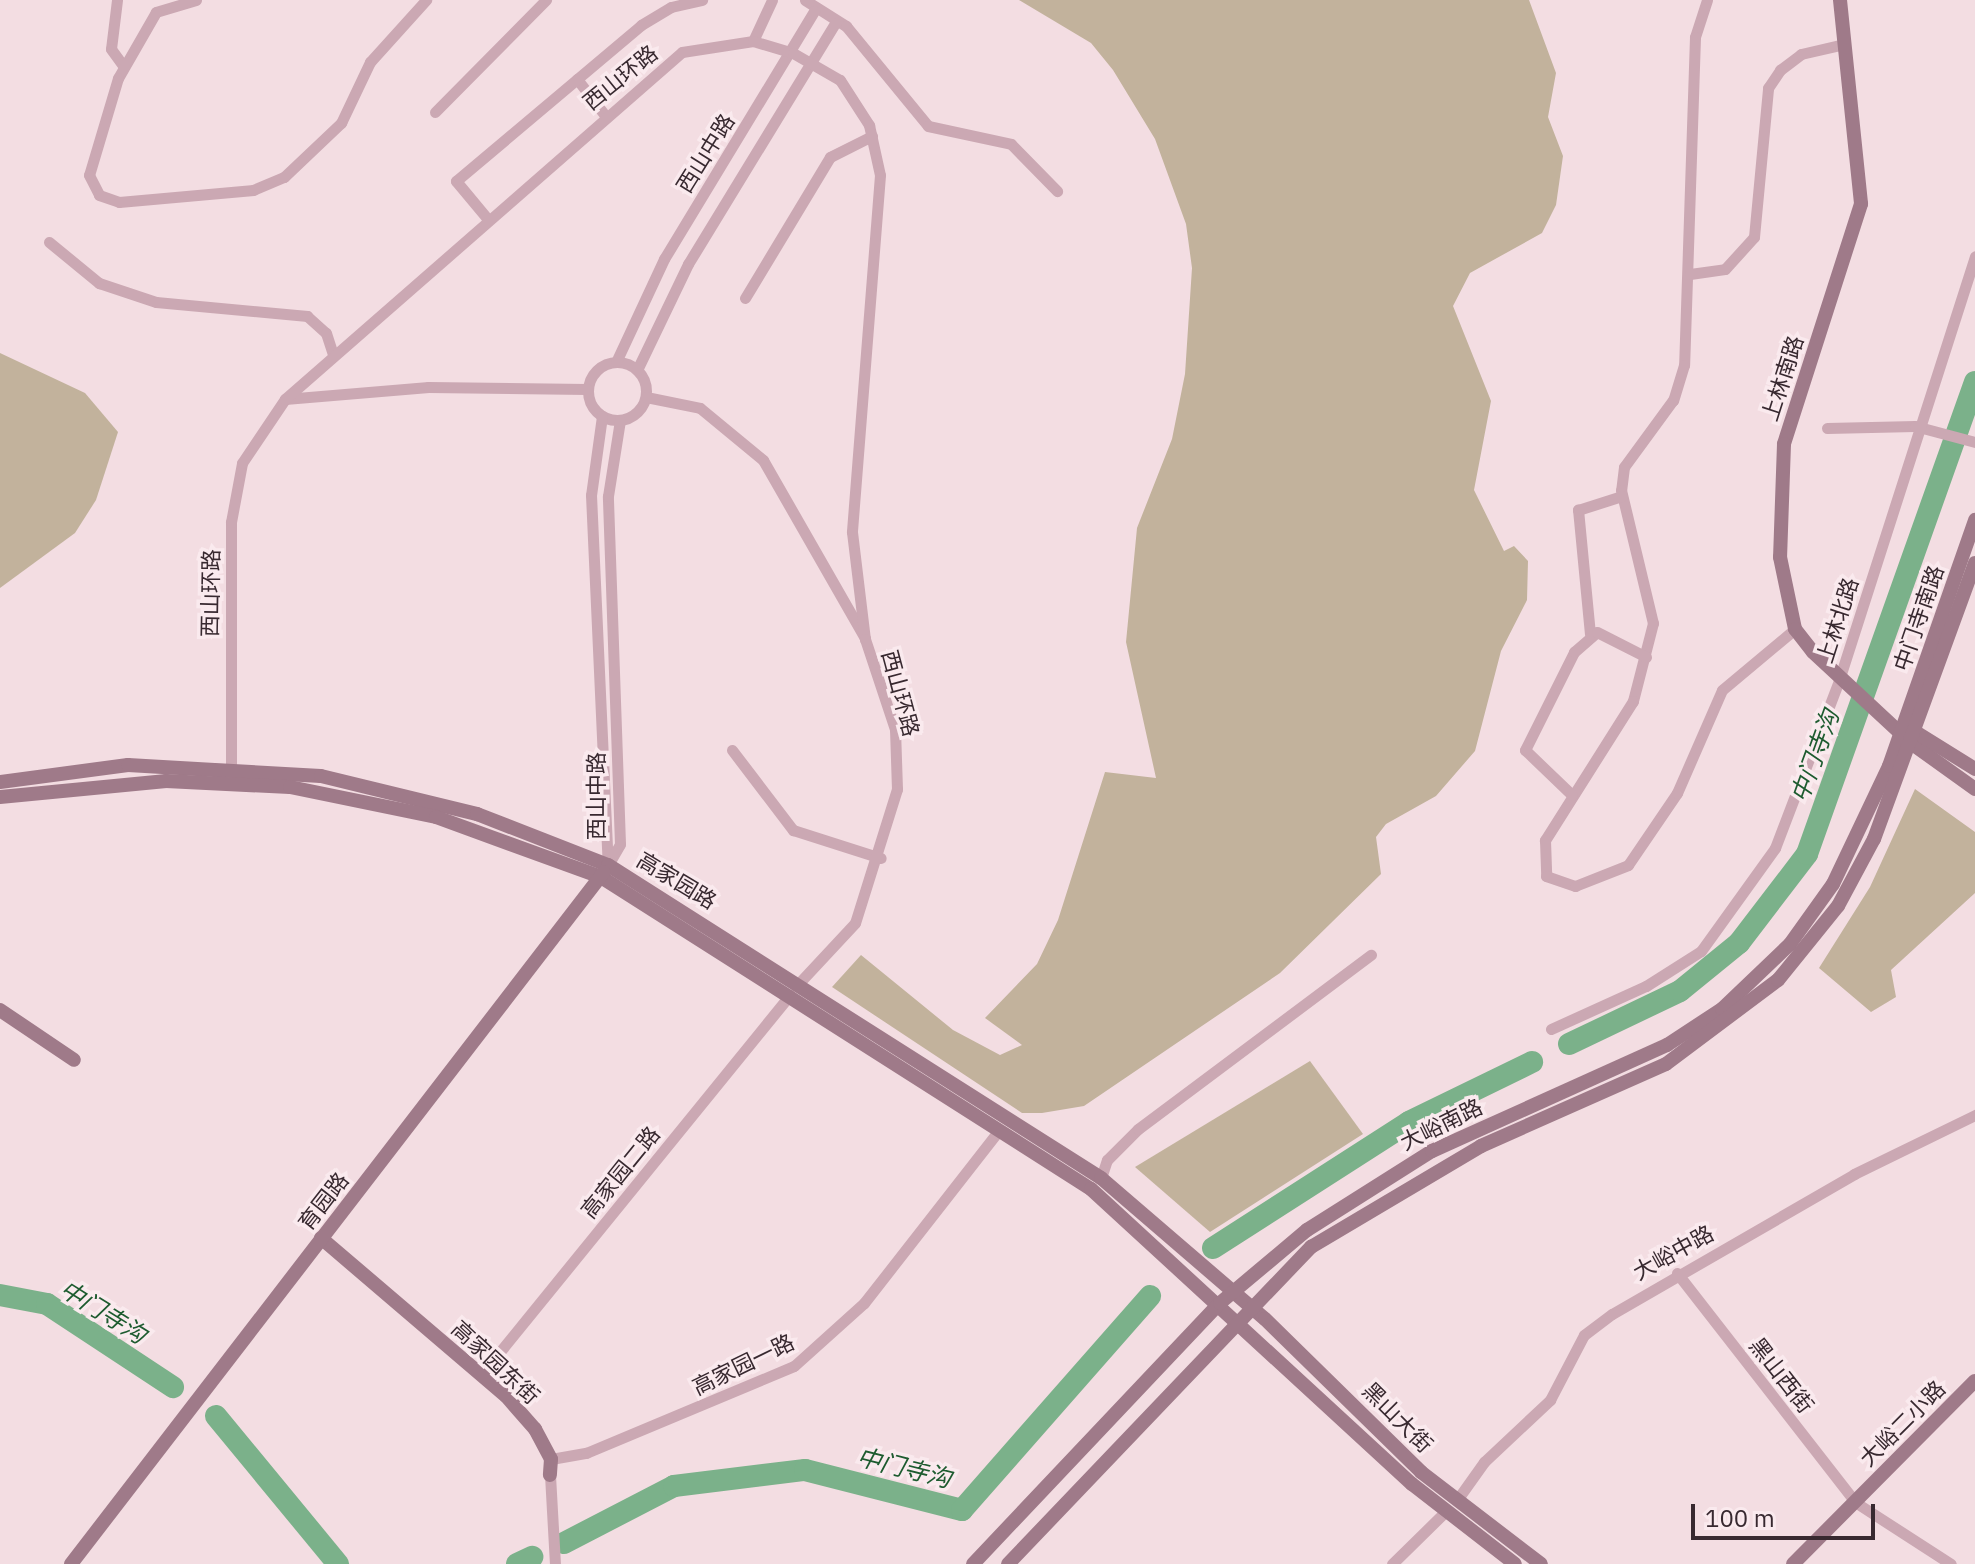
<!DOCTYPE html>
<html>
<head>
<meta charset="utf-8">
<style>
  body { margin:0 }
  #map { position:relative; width:1975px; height:1564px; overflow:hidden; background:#f3dde2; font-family:"IBM Plex Sans","Noto Sans SC",sans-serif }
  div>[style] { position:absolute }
  .green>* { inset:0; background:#c2b29c }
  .river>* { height:22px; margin:-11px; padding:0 11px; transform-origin:11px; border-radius:11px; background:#7bb18a }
  .street>* { height:11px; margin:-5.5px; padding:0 5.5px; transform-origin:5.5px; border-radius:5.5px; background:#cba8b3 }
  .street>.ring { margin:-5.5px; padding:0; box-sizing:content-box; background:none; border:11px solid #cba8b3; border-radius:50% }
  .secondary>* { height:14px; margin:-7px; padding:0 7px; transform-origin:7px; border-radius:7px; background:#9f7a89 }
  span { translate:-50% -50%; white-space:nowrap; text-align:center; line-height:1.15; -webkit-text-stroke:7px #faeaee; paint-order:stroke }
  .street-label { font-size:22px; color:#382930 }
  .water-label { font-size:24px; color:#1d5b2f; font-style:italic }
  .scale { position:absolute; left:1691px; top:1504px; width:184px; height:36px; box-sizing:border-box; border:4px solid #382930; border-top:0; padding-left:10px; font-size:24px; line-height:28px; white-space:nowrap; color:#382930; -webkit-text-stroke:6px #faeaee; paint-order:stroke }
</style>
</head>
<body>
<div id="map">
  <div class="green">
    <i style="clip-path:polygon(1019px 0,1529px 0,1556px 73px,1548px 117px,1563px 156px,1556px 205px,1542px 233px,1470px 273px,1453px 306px,1491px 401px,1474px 490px,1504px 551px,1514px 546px,1528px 561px,1527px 600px,1501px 651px,1475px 751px,1436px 796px,1386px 824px,1376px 837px,1381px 874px,1280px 973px,1084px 1106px,1042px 1113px,1022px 1113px,832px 987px,861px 955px,953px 1030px,1000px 1055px,1022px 1045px,985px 1018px,1037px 964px,1058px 920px,1105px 772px,1156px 778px,1126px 642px,1137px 528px,1172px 439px,1185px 374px,1192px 268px,1186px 224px,1155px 139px,1113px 70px,1091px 43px)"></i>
    <i style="clip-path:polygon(0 353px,85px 393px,118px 432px,96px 500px,75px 533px,0 588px)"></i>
    <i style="clip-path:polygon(1915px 789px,1975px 832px,1975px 893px,1891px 970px,1896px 997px,1871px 1012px,1819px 968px,1870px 887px)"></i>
    <i style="clip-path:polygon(1310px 1061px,1363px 1134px,1210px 1232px,1135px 1167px)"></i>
  </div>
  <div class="river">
    <i style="left:1569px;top:1044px;width:123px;rotate:-25.5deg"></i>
    <i style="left:1680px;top:991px;width:76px;rotate:-39.1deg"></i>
    <i style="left:1739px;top:943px;width:112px;rotate:-52.6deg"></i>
    <i style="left:1807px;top:854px;width:501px;rotate:-70.41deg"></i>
    <i style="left:1213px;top:1248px;width:233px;rotate:-32.7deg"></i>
    <i style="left:1409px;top:1122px;width:137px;rotate:-26deg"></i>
    <i style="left:0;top:1295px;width:48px;rotate:10.8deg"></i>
    <i style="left:47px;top:1304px;width:151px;rotate:33.4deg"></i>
    <i style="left:216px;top:1416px;width:192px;rotate:50.5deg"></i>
    <i style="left:564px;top:1543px;width:124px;rotate:-27.4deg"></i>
    <i style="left:674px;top:1486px;width:132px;rotate:-7deg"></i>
    <i style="left:805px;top:1470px;width:162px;rotate:14.3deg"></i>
    <i style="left:962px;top:1510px;width:285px;rotate:-48.7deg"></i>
    <i style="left:517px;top:1564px;width:17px;rotate:-25deg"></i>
  </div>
  <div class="street">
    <i style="left:117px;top:0;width:49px;rotate:97deg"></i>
    <i style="left:111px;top:49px;width:22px;rotate:54deg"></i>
    <i style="left:196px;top:0;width:42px;rotate:163.3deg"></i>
    <i style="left:156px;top:12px;width:76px;rotate:119.9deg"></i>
    <i style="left:118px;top:78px;width:101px;rotate:106.6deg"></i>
    <i style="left:89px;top:175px;width:22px;rotate:63deg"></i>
    <i style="left:99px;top:195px;width:21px;rotate:19deg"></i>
    <i style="left:119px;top:202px;width:135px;rotate:-5.1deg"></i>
    <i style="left:253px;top:190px;width:34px;rotate:-23deg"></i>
    <i style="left:284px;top:177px;width:79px;rotate:-43.5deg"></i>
    <i style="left:341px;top:123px;width:68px;rotate:-64.6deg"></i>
    <i style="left:370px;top:62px;width:84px;rotate:-47.9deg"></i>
    <i style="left:805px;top:0;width:49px;rotate:32.4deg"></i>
    <i style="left:846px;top:26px;width:129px;rotate:50.6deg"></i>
    <i style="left:928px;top:126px;width:85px;rotate:12.2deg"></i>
    <i style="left:1011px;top:144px;width:66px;rotate:45.6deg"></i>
    <i style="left:1707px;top:0;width:39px;rotate:108deg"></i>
    <i style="left:1695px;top:37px;width:328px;rotate:91.9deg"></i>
    <i style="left:1684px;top:365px;width:37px;rotate:107deg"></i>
    <i style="left:1673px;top:400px;width:83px;rotate:126.2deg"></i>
    <i style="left:1624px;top:467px;width:23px;rotate:97deg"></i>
    <i style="left:1621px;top:490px;width:137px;rotate:76.5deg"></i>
    <i style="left:1653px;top:623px;width:81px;rotate:104.4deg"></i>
    <i style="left:1633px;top:701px;width:165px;rotate:122.3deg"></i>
    <i style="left:1545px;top:840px;width:36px;rotate:88deg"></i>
    <i style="left:1546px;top:876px;width:31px;rotate:19deg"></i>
    <i style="left:1575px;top:886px;width:57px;rotate:-21.6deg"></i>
    <i style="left:1628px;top:865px;width:87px;rotate:-55.8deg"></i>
    <i style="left:1677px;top:793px;width:112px;rotate:-66.4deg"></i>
    <i style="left:1722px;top:690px;width:95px;rotate:-39.9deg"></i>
    <i style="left:753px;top:41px;width:45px;rotate:-65.1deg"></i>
    <i style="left:577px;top:79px;width:44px;rotate:52.4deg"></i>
    <i style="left:435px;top:112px;width:158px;rotate:-45.3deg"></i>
    <i style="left:486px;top:217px;width:47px;rotate:-129.8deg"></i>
    <i style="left:456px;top:181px;width:242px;rotate:-40.1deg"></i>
    <i style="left:641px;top:25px;width:35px;rotate:-31deg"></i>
    <i style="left:671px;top:7px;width:32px;rotate:-13deg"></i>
    <i style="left:49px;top:242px;width:65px;rotate:39.4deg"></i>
    <i style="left:99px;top:283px;width:60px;rotate:18.4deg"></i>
    <i style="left:156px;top:302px;width:152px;rotate:5.3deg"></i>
    <i style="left:307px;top:316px;width:25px;rotate:42deg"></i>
    <i style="left:326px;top:333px;width:23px;rotate:72deg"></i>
    <i style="left:1690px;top:274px;width:35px;rotate:-8deg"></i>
    <i style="left:1725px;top:269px;width:43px;rotate:-47.8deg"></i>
    <i style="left:1754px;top:237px;width:150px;rotate:-84.6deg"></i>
    <i style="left:1768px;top:88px;width:22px;rotate:-56deg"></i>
    <i style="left:1780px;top:70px;width:26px;rotate:-37deg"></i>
    <i style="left:1801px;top:54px;width:44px;rotate:-13.1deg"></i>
    <i style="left:745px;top:298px;width:165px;rotate:-58.9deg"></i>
    <i style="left:830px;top:157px;width:47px;rotate:-26.6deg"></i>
    <i class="ring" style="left:588px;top:362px;width:47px;height:47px"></i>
    <i style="left:616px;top:362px;width:114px;rotate:-65deg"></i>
    <i style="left:664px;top:259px;width:290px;rotate:-58.8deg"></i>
    <i style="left:637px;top:370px;width:118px;rotate:-64.3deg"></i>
    <i style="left:688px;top:264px;width:282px;rotate:-58.6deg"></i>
    <i style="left:646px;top:397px;width:55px;rotate:11.5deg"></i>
    <i style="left:700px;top:408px;width:82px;rotate:39.5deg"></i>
    <i style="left:763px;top:460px;width:205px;rotate:60.2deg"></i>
    <i style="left:285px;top:399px;width:144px;rotate:-4.8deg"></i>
    <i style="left:428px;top:387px;width:159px;rotate:0.7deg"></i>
    <i style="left:602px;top:416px;width:80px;rotate:97.9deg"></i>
    <i style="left:591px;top:495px;width:370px;rotate:87.4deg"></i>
    <i style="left:1827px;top:428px;width:88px;rotate:-1.3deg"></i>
    <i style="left:1915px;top:426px;width:62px;rotate:14.9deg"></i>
    <i style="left:1590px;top:634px;width:125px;rotate:-95.5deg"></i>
    <i style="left:1578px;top:510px;width:46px;rotate:-17.7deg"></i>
    <i style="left:732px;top:750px;width:101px;rotate:52.7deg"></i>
    <i style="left:793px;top:830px;width:92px;rotate:17.7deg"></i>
    <i style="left:231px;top:766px;width:244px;rotate:-90deg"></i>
    <i style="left:231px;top:522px;width:60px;rotate:-79.4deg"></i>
    <i style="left:242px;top:463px;width:77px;rotate:-56.1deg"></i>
    <i style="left:285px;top:399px;width:527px;rotate:-41.16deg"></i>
    <i style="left:682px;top:52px;width:72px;rotate:-8.8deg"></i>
    <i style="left:753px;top:41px;width:42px;rotate:16.7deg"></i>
    <i style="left:793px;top:53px;width:54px;rotate:29.9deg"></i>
    <i style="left:840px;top:80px;width:54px;rotate:57.2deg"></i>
    <i style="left:869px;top:125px;width:51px;rotate:77.6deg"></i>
    <i style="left:880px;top:175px;width:358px;rotate:94.5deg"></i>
    <i style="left:852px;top:532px;width:108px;rotate:83.1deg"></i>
    <i style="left:865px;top:639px;width:95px;rotate:71.6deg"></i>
    <i style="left:895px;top:729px;width:60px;rotate:88.1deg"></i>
    <i style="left:897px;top:789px;width:140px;rotate:107.4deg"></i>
    <i style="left:855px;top:923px;width:82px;rotate:133deg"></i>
    <i style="left:1572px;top:795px;width:65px;rotate:-136.2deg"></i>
    <i style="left:1525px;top:750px;width:110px;rotate:-63.4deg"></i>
    <i style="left:1574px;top:652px;width:30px;rotate:-41deg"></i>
    <i style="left:1597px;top:632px;width:55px;rotate:27deg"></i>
    <i style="left:608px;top:865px;width:24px;rotate:-60deg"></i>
    <i style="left:620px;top:844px;width:348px;rotate:-92deg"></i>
    <i style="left:608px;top:496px;width:77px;rotate:-81deg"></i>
    <i style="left:1551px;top:1029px;width:104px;rotate:-24.4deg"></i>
    <i style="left:1646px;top:986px;width:65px;rotate:-32.5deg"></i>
    <i style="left:1701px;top:951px;width:127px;rotate:-54.3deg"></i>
    <i style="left:1775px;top:848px;width:180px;rotate:-69.1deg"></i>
    <i style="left:1839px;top:680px;width:445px;rotate:-72.2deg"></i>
    <i style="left:1101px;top:1178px;width:19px;rotate:-72deg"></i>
    <i style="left:1107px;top:1160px;width:44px;rotate:-45deg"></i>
    <i style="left:1138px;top:1129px;width:291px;rotate:-36.8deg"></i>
    <i style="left:1677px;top:1273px;width:290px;rotate:52.1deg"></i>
    <i style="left:1855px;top:1502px;width:114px;rotate:32.9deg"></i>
    <i style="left:481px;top:1375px;width:490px;rotate:-50.9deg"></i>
    <i style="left:551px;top:1459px;width:36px;rotate:-10deg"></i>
    <i style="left:586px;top:1453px;width:225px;rotate:-22.7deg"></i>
    <i style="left:794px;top:1366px;width:94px;rotate:-42deg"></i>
    <i style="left:864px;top:1303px;width:219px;rotate:-52deg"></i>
    <i style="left:550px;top:1475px;width:89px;rotate:86.8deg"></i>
    <i style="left:1457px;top:1500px;width:47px;rotate:-54.6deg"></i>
    <i style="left:1484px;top:1462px;width:91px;rotate:-43.2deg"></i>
    <i style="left:1550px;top:1400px;width:73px;rotate:-62.4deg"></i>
    <i style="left:1584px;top:1335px;width:35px;rotate:-37deg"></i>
    <i style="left:1612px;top:1314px;width:280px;rotate:-30deg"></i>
    <i style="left:1854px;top:1174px;width:135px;rotate:-26deg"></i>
    <i style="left:1392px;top:1564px;width:76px;rotate:-44.5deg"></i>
  </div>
  <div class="secondary">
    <i style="left:1840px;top:0;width:205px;rotate:84.1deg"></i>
    <i style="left:1861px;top:204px;width:252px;rotate:107.8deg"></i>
    <i style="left:1784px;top:444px;width:113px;rotate:92deg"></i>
    <i style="left:1780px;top:557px;width:74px;rotate:78.2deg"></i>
    <i style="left:1795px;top:629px;width:29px;rotate:52deg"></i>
    <i style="left:1813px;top:652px;width:134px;rotate:42.9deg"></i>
    <i style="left:1911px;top:743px;width:79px;rotate:35.7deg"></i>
    <i style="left:1909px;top:728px;width:78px;rotate:31.8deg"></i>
    <i style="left:0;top:782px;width:129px;rotate:-7.6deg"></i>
    <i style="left:128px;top:765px;width:193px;rotate:3.3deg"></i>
    <i style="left:321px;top:776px;width:161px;rotate:13.7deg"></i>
    <i style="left:477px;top:814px;width:141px;rotate:21.3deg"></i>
    <i style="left:608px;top:865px;width:584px;rotate:32.41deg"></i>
    <i style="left:1101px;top:1178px;width:216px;rotate:40.7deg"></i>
    <i style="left:1265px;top:1319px;width:219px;rotate:44.4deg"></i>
    <i style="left:1421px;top:1472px;width:151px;rotate:37.5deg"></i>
    <i style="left:0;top:797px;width:167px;rotate:-5.5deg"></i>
    <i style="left:166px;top:781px;width:124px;rotate:2.8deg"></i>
    <i style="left:290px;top:787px;width:149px;rotate:11.6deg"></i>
    <i style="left:436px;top:817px;width:176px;rotate:20deg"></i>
    <i style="left:601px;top:877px;width:581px;rotate:32.49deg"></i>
    <i style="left:1091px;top:1189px;width:436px;rotate:42.6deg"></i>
    <i style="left:1412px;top:1484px;width:130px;rotate:37.8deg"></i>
    <i style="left:0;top:1010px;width:89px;rotate:34deg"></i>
    <i style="left:321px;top:1238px;width:243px;rotate:40.5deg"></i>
    <i style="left:506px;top:1396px;width:44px;rotate:48.7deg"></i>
    <i style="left:535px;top:1429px;width:34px;rotate:62deg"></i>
    <i style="left:551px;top:1459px;width:16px;rotate:94deg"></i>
    <i style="left:71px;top:1564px;width:873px;rotate:-52.4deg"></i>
    <i style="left:973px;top:1564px;width:359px;rotate:-46.6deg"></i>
    <i style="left:1220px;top:1303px;width:114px;rotate:-40deg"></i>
    <i style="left:1307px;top:1230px;width:148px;rotate:-32.3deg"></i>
    <i style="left:1432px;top:1151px;width:258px;rotate:-24.3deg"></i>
    <i style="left:1667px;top:1045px;width:66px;rotate:-33.2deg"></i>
    <i style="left:1722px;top:1009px;width:94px;rotate:-43.7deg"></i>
    <i style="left:1790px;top:944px;width:74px;rotate:-54.4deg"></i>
    <i style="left:1833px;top:884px;width:131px;rotate:-64.6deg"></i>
    <i style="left:1889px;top:766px;width:261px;rotate:-70.7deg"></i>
    <i style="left:1008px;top:1564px;width:439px;rotate:-46.3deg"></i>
    <i style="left:1311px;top:1247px;width:198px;rotate:-30.7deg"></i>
    <i style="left:1481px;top:1146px;width:202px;rotate:-23.9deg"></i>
    <i style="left:1666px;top:1064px;width:140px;rotate:-36.9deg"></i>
    <i style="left:1778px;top:980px;width:95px;rotate:-51deg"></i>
    <i style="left:1838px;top:906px;width:76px;rotate:-61.8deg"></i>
    <i style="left:1874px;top:839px;width:294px;rotate:-69.9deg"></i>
    <i style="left:1793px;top:1564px;width:258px;rotate:-45.2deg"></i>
  </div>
  <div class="street-label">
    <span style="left:620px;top:77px;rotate:-39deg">西山环路</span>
    <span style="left:705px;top:153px;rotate:-58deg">西山中路</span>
    <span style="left:1782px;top:378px;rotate:-72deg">上林南路</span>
    <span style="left:210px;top:593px;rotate:-89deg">西山环路</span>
    <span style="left:1918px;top:618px;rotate:-71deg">中门寺南路</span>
    <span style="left:1837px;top:620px;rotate:-72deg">上林北路</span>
    <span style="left:901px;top:693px;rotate:75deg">西山环路</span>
    <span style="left:596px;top:796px;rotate:-90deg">西山中路</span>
    <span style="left:677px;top:880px;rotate:31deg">高家园路</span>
    <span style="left:1441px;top:1124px;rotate:-26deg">大峪南路</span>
    <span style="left:620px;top:1172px;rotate:-51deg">高家园二路</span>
    <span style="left:323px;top:1201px;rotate:-52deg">育园路</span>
    <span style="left:1673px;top:1252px;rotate:-29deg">大峪中路</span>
    <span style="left:496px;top:1362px;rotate:43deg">高家园东街</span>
    <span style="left:743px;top:1364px;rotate:-26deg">高家园一路</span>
    <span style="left:1782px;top:1375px;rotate:52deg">黑山西街</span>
    <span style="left:1398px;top:1417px;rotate:45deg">黑山大街</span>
    <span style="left:1902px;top:1423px;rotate:-45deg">大峪二小路</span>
  </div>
  <div class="water-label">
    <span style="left:1815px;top:756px;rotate:-70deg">中门寺沟</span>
    <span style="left:103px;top:1312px;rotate:32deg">中门寺沟</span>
    <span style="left:904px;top:1468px;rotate:14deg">中门寺沟</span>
  </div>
  <div class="scale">100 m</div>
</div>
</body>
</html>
